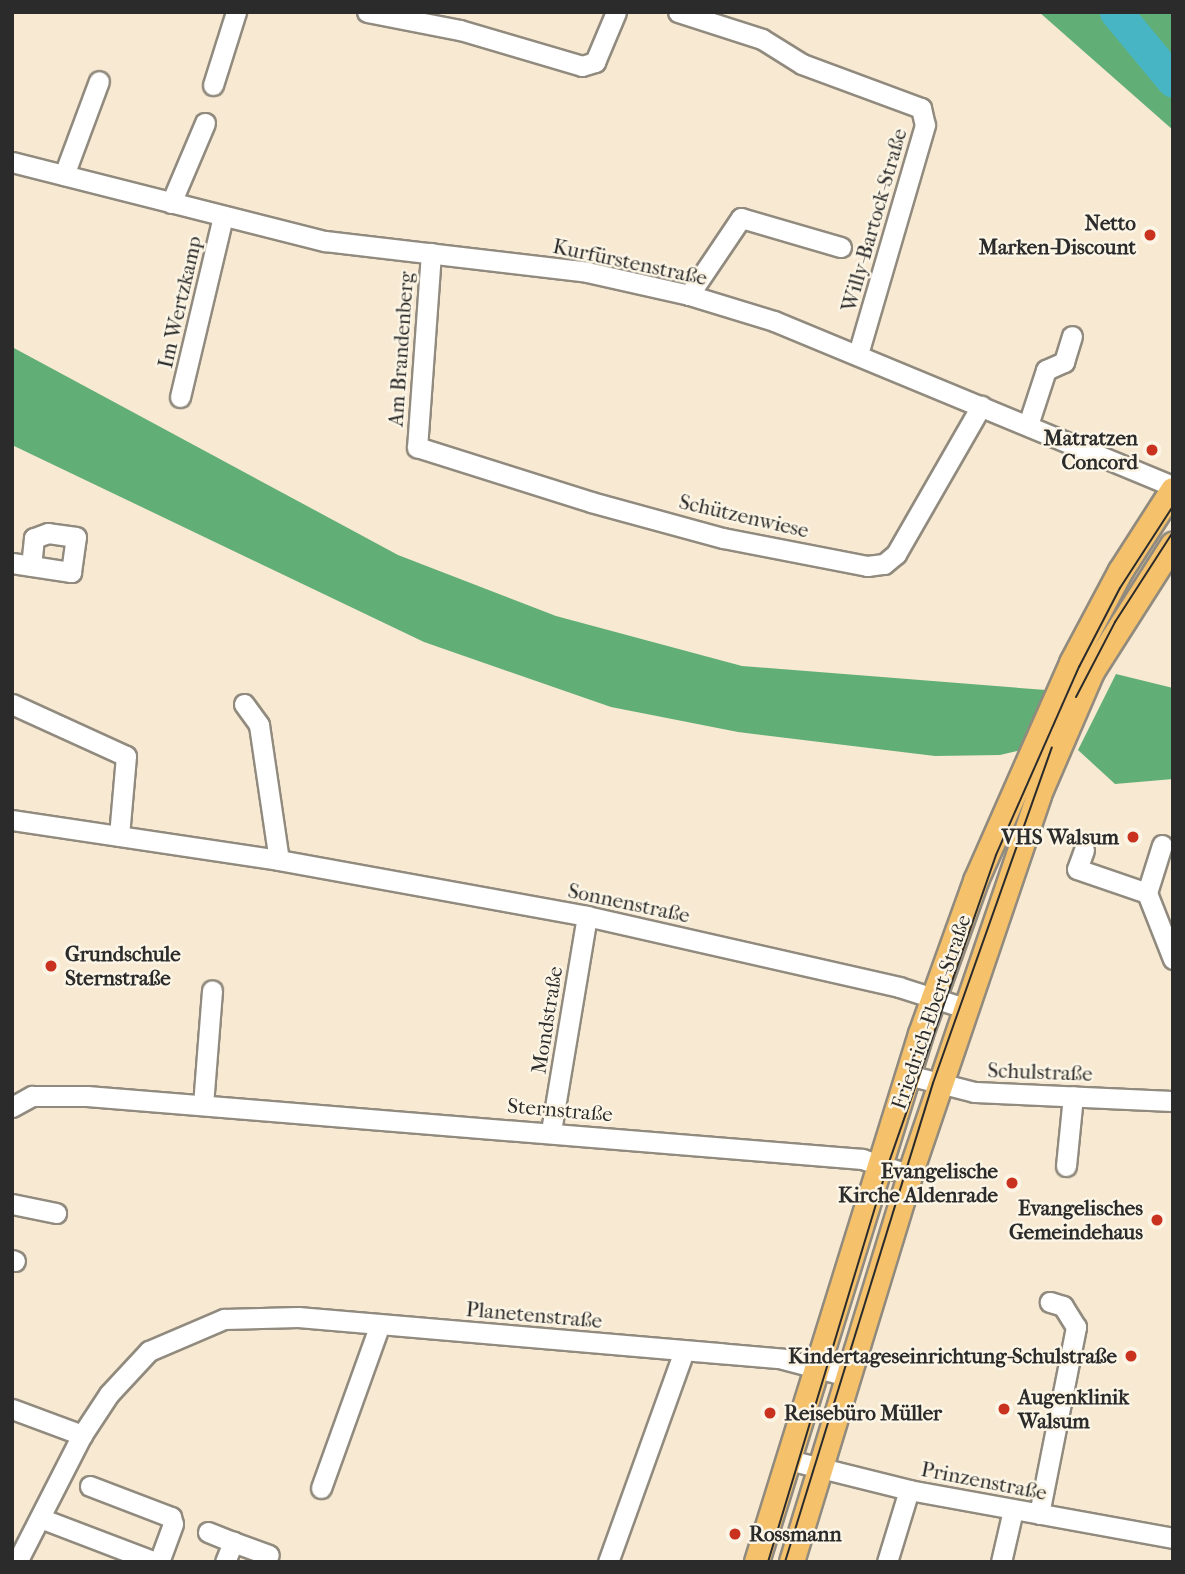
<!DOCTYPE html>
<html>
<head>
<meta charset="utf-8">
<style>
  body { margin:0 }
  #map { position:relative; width:1185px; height:1574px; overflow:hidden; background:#f7e9d2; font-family:"IM FELL French Canon",serif }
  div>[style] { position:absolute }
  .forest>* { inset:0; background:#62ae77 }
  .river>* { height:33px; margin:-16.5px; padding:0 16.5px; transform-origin:16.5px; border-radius:16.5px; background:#48b5c5 }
  .roads { filter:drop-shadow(2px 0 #918a7e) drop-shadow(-2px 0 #918a7e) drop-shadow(0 2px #918a7e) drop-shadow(0 -2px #918a7e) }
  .minor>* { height:19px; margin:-9.5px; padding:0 9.5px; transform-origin:9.5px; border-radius:9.5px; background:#fff }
  .major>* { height:24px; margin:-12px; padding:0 12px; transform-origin:12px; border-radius:12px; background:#f5c16b }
  .tram>* { height:2px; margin:-1px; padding:0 1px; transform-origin:1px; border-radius:1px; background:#2b2b2b }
  .dots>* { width:19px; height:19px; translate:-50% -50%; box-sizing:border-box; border:4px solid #fcf5e5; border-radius:50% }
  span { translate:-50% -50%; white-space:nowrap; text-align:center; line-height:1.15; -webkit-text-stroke:5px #fcf5e5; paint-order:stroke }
  .street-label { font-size:21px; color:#2b2b2b }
  .poi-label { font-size:21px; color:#2b2b2b; font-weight:700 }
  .right { translate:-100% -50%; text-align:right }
  .left { translate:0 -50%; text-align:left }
  .frame { position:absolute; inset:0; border:14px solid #2b2b2b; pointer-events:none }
</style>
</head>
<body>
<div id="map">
  <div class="forest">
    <i style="clip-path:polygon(1039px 12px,1173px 12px,1173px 130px)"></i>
    <i style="clip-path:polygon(12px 347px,398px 555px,556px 616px,742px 666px,1046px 690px,1025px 749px,1000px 755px,935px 756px,738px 732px,611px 707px,424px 642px,12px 445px)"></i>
    <i style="clip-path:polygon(1116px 674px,1173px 688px,1173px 779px,1115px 784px,1078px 750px)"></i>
  </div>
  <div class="river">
    <i style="left:1116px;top:12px;width:89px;rotate:50.4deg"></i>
  </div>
  <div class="roads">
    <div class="minor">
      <i style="left:367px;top:12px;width:95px;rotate:11deg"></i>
      <i style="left:460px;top:30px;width:127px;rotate:16.4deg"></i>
      <i style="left:582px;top:66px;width:14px;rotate:-17deg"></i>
      <i style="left:595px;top:62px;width:54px;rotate:-67.2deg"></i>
      <i style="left:678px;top:12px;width:88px;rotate:17.8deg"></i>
      <i style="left:762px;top:39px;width:47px;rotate:32deg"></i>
      <i style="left:802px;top:64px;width:127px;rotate:20.3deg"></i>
      <i style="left:921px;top:108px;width:17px;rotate:77deg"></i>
      <i style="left:925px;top:125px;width:239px;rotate:106.3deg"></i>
      <i style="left:213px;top:85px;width:77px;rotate:-72.5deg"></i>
      <i style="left:12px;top:162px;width:323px;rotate:14.2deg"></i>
      <i style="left:325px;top:241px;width:264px;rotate:6.7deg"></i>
      <i style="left:587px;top:272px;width:105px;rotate:12.7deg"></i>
      <i style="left:689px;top:295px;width:89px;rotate:17deg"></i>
      <i style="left:774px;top:321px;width:432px;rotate:22.5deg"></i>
      <i style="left:64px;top:175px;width:100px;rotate:-69.6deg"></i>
      <i style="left:171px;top:203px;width:87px;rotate:-67deg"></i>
      <i style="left:431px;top:253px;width:195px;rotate:94.1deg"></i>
      <i style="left:417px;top:447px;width:182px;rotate:17.5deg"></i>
      <i style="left:591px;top:502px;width:137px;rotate:15.3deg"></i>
      <i style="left:723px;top:538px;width:147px;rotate:11deg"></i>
      <i style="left:867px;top:566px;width:17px;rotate:-7deg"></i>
      <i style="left:884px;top:564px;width:16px;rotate:-40deg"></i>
      <i style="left:896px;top:554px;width:171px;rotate:-60.1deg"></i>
      <i style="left:689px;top:295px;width:93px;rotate:-56deg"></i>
      <i style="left:741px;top:218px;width:104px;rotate:16.2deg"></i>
      <i style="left:180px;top:397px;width:186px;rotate:-76.6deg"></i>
      <i style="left:1028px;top:425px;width:58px;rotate:-71.9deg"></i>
      <i style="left:1046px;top:370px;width:20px;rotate:-24deg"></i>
      <i style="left:1064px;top:362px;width:27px;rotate:-73deg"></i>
      <i style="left:12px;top:563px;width:60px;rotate:8.7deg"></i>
      <i style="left:71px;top:572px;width:35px;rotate:-82deg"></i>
      <i style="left:76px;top:537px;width:28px;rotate:-172deg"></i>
      <i style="left:48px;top:533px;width:15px;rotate:160deg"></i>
      <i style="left:34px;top:538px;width:28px;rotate:96deg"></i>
      <i style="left:12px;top:704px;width:125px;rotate:24.5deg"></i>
      <i style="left:126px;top:756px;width:80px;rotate:95deg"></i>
      <i style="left:244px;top:704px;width:26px;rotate:54deg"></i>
      <i style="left:259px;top:725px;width:136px;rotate:81.6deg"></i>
      <i style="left:12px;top:820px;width:270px;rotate:8.5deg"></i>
      <i style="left:279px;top:860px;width:313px;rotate:10.3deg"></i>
      <i style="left:587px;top:916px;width:320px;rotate:12.8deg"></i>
      <i style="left:899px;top:987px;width:69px;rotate:17.7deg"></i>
      <i style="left:1162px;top:845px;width:50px;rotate:107.4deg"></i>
      <i style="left:1147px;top:893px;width:71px;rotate:68.5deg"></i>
      <i style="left:1084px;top:850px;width:20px;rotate:110deg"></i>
      <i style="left:1077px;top:869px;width:74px;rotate:18.9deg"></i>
      <i style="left:908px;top:1075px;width:68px;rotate:14.4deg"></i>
      <i style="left:974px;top:1092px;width:199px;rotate:2.6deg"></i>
      <i style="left:203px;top:1105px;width:115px;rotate:-85.5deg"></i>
      <i style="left:12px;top:1107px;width:23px;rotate:-29deg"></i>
      <i style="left:32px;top:1096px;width:55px"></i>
      <i style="left:87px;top:1096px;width:778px;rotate:4.65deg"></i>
      <i style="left:862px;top:1159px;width:51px;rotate:18.4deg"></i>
      <i style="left:551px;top:1131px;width:218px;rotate:-80.5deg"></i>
      <i style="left:1066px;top:1166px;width:70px;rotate:-84.3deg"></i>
      <i style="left:12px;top:1204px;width:45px;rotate:11.6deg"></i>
      <i style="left:12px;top:1260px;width:3px;rotate:18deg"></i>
      <i style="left:12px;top:1409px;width:75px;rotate:20.4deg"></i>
      <i style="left:789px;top:1460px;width:124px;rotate:14deg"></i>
      <i style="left:909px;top:1490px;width:268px;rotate:10.3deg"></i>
      <i style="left:90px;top:1486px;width:87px;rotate:20.9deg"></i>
      <i style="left:171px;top:1517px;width:7px;rotate:74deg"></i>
      <i style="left:173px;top:1524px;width:40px;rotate:110.2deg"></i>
      <i style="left:321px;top:1488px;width:174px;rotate:-70.2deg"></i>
      <i style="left:1039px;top:1514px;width:191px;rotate:-78.8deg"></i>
      <i style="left:1076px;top:1327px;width:25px;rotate:-122deg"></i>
      <i style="left:1063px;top:1306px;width:14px;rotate:-163deg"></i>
      <i style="left:40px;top:1518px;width:123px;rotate:20.9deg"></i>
      <i style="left:208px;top:1532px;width:27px;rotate:22deg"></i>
      <i style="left:17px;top:1562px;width:143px;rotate:-62.9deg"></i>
      <i style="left:82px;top:1435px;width:49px;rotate:-56.6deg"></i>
      <i style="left:109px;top:1394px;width:59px;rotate:-47.1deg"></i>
      <i style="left:149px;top:1351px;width:82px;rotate:-23.1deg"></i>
      <i style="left:224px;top:1319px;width:74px;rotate:-1.5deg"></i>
      <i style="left:298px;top:1317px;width:487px;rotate:4.9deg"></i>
      <i style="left:783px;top:1359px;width:67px;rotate:14.7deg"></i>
      <i style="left:225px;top:1562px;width:22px;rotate:-68deg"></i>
      <i style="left:233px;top:1542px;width:38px;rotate:20deg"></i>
      <i style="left:608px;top:1562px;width:224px;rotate:-70.2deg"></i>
      <i style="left:887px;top:1562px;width:75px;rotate:-73deg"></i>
      <i style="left:1001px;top:1562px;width:53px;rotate:-77deg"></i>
    </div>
    <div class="major">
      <i style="left:757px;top:1562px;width:553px;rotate:-72.74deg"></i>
      <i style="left:921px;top:1034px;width:163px;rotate:-70.2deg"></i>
      <i style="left:976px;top:881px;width:238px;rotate:-66.2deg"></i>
      <i style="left:1072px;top:663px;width:104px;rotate:-62deg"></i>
      <i style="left:1121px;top:571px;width:96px;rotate:-57.3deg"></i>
      <i style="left:792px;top:1562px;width:405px;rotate:-73deg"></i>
      <i style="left:910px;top:1175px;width:401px;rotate:-71.2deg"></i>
      <i style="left:1039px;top:795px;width:134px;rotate:-66.7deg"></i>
      <i style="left:1092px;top:672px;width:151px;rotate:-57.5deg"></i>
    </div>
  </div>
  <div class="tram">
    <i style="left:1076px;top:697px;width:85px;rotate:-62.5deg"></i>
    <i style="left:1115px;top:622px;width:107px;rotate:-57.2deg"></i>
    <i style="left:768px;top:1562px;width:412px;rotate:-73.2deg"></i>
    <i style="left:887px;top:1168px;width:331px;rotate:-70.8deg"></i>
    <i style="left:996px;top:855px;width:206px;rotate:-66.2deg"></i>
    <i style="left:1079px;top:667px;width:89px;rotate:-62.6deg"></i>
    <i style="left:1120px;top:588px;width:98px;rotate:-57.1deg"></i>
    <i style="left:785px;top:1562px;width:501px;rotate:-72.83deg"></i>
    <i style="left:933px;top:1083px;width:356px;rotate:-70.5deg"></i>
  </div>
  <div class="dots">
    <i style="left:1150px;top:235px;background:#c8321e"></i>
    <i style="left:1152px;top:450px;background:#c8321e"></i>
    <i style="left:1133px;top:837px;background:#c8321e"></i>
    <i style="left:51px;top:966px;background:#c8321e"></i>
    <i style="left:1012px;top:1183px;background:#c8321e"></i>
    <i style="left:1157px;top:1220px;background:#c8321e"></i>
    <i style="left:1131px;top:1356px;background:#c8321e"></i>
    <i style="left:1004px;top:1409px;background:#c8321e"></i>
    <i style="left:770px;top:1413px;background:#c8321e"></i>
    <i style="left:735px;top:1534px;background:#c8321e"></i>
  </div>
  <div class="street-label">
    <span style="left:874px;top:220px;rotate:-74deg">Willy-Bartock-Straße</span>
    <span style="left:630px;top:262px;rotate:12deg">Kurfürstenstraße</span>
    <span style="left:180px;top:302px;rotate:-77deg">Im Wertzkamp</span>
    <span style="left:401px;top:349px;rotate:-86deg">Am Brandenberg</span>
    <span style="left:744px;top:516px;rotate:13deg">Schützenwiese</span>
    <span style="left:629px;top:903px;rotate:12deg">Sonnenstraße</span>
    <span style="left:931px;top:1012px;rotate:-71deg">Friedrich-Ebert-Straße</span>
    <span style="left:547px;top:1020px;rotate:-81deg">Mondstraße</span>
    <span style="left:1040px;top:1072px;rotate:2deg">Schulstraße</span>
    <span style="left:560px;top:1110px;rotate:5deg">Sternstraße</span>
    <span style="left:534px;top:1315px;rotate:5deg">Planetenstraße</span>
    <span style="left:984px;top:1481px;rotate:11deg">Prinzenstraße</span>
  </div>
  <div class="poi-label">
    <span class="right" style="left:1136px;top:235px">Netto<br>Marken-Discount</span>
    <span class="right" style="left:1138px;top:450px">Matratzen<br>Concord</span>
    <span class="right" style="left:1119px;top:837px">VHS Walsum</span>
    <span class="left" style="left:65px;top:966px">Grundschule<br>Sternstraße</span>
    <span class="right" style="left:998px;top:1183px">Evangelische<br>Kirche Aldenrade</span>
    <span class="right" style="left:1143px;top:1220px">Evangelisches<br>Gemeindehaus</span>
    <span class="right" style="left:1117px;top:1356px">Kindertageseinrichtung-Schulstraße</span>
    <span class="left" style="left:1018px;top:1409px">Augenklinik<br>Walsum</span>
    <span class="left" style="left:784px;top:1413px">Reisebüro Müller</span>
    <span class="left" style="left:749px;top:1534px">Rossmann</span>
  </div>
  <div class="frame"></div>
</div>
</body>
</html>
